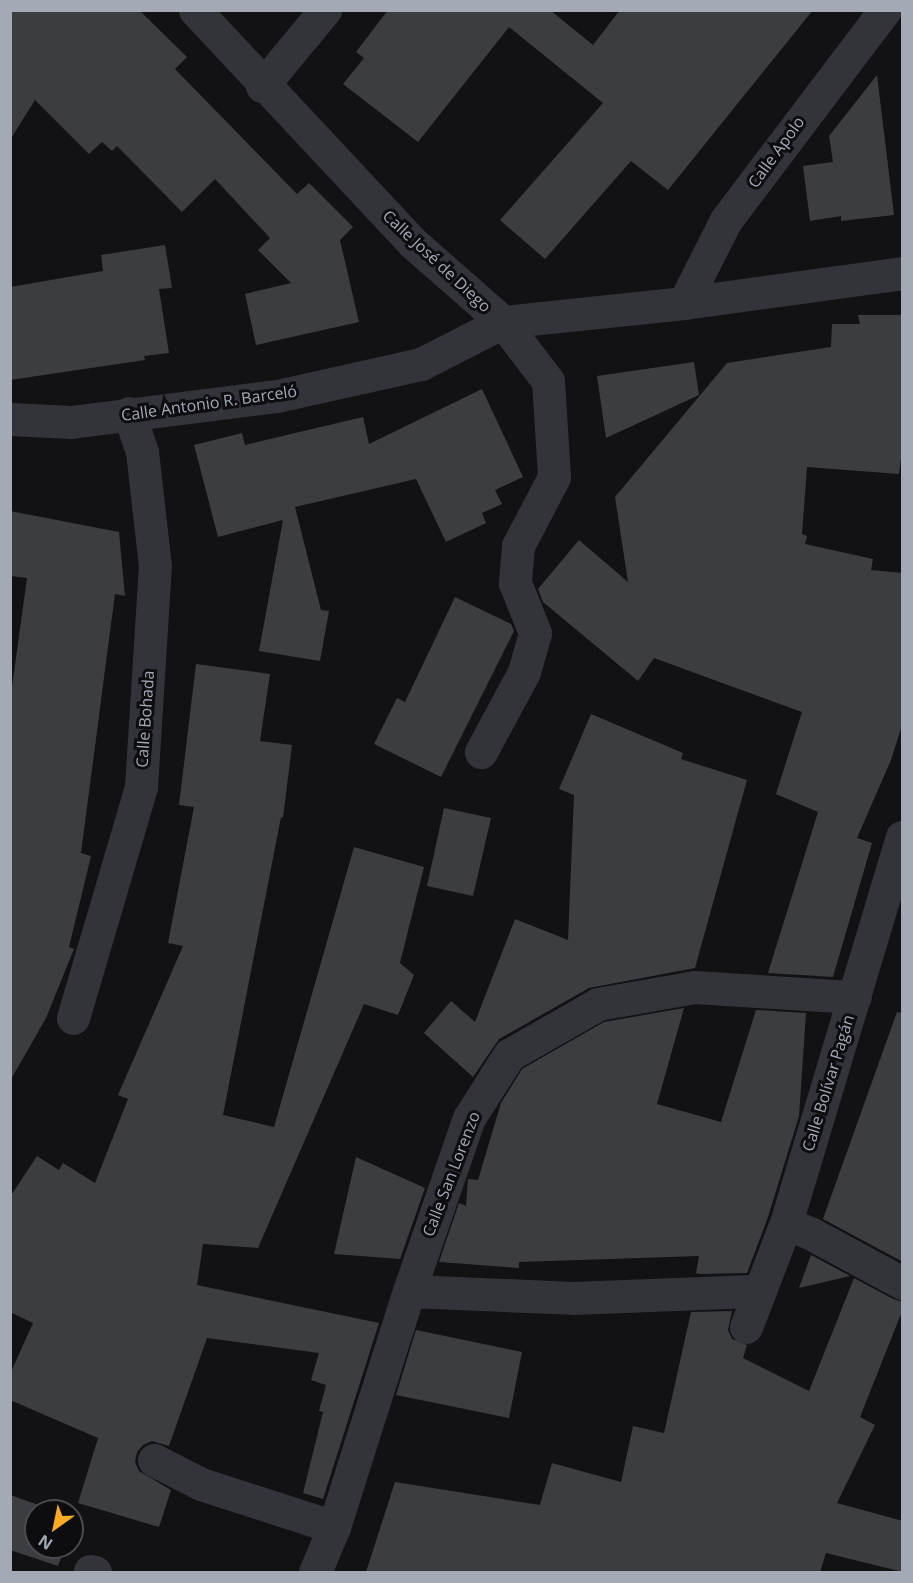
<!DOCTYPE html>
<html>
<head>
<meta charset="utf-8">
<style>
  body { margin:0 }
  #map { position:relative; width:913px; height:1583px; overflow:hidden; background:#121214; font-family:"Open Sans",sans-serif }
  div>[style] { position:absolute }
  .building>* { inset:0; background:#3c3d41 }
  .minor>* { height:33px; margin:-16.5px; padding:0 16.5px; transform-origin:16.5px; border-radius:16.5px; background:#333439 }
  span { translate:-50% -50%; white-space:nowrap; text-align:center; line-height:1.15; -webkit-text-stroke:6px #0d0d0f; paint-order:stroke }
  .street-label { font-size:16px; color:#a3a9b5 }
  .frame { position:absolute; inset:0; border:12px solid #a3a9b5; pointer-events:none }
  .north { position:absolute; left:24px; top:1499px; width:60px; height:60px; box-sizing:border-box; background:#0d0d0f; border:2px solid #494b51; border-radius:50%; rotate:213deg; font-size:16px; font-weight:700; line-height:24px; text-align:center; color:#a3a9b5 }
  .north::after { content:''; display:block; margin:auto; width:21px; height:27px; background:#f9ab24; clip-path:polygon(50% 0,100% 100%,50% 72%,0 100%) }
</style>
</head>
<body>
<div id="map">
  <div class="building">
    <i style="clip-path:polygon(10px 10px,139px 10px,187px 57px,175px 69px,297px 194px,309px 183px,353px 227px,340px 240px,359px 322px,256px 345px,245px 294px,291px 283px,258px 250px,270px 238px,215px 179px,182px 212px,117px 146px,112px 151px,102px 142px,89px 154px,35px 100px,10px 140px)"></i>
    <i style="clip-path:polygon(388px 10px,550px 10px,593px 45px,620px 10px,813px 10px,668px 190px,631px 161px,545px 259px,500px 220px,603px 103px,509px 27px,418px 142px,343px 84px,364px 58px,356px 52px)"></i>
    <i style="clip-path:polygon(877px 75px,894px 215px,841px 221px,841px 216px,810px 221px,803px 166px,833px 162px,829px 136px)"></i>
    <i style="clip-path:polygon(165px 245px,172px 288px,159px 289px,169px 353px,144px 356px,145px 360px,10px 380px,10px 287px,103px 271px,101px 255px)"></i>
    <i style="clip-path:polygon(858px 315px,903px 315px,903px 442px,899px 474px,807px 467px,802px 534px,807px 536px,805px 544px,873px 559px,871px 570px,903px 573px,903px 722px,891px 760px,857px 838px,872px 843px,833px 977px,768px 973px,818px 812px,776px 794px,802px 712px,654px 658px,638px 681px,543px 602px,538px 589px,579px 540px,628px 582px,615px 497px,727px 363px,831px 347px,832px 324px,860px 324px)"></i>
    <i style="clip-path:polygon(694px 362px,699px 395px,606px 438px,597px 376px)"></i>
    <i style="clip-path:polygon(482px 389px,523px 477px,495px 490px,502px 504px,482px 513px,486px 523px,446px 542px,416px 479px,295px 507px,321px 610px,329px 611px,320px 661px,259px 651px,283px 520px,218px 537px,194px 445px,242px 433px,245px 445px,363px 417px,369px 444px)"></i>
    <i style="clip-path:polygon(10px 511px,119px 532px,125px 596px,115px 594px,81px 853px,91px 856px,69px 947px,74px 949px,46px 1018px,10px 1081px,10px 701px,27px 578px,10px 576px)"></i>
    <i style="clip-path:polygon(455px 597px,511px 624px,514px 631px,441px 777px,374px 744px,397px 698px,405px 702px)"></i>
    <i style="clip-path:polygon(196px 664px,270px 674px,260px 741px,292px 745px,283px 818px,281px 817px,223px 1115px,274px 1127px,354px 847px,424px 867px,400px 963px,414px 975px,398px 1015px,364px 1004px,258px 1248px,203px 1244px,197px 1285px,379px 1323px,323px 1499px,303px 1493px,323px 1412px,319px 1411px,326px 1385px,311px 1380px,319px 1353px,207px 1338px,169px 1446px,152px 1441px,143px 1445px,137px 1452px,135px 1462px,139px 1471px,171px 1490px,159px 1527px,78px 1503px,98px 1438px,10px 1400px,10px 1374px,33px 1323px,10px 1312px,10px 1197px,37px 1156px,59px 1170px,63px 1163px,95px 1183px,128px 1099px,118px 1095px,183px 946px,168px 943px,194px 807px,179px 805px)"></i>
    <i style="clip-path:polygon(591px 714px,683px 753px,681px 759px,747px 780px,695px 968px,589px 988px,499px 1039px,473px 1077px,424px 1033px,451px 1001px,475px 1022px,515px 919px,568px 940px,574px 795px,559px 789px)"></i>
    <i style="clip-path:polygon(444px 808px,491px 818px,473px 896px,427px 886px)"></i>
    <i style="clip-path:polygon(684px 1008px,657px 1104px,721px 1122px,756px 1010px,806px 1013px,799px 1116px,768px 1217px,747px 1273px,699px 1274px,696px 1273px,699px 1256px,519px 1262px,519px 1268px,439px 1262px,459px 1203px,466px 1206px,468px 1179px,478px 1180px,501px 1103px,522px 1069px,604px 1022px)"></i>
    <i style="clip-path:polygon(897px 1012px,903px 1013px,903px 1262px,823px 1219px)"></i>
    <i style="clip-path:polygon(356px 1157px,425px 1188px,400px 1259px,334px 1254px)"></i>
    <i style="clip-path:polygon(811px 1255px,850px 1276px,799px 1288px)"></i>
    <i style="clip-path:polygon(854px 1278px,893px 1299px,903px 1302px,903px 1309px,860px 1417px,875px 1425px,837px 1503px,903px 1521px,903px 1572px,826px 1553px,820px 1572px,366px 1572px,395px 1482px,540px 1505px,552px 1463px,621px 1482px,633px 1426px,664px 1433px,691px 1312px,732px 1311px,728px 1330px,732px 1339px,747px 1345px,743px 1358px,809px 1391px)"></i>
    <i style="clip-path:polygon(416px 1330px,522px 1352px,509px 1418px,396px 1395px)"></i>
    <i style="clip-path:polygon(10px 1495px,56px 1511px,36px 1511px,36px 1547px,65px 1547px,58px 1566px,10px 1550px)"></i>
  </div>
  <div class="minor">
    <i style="left:195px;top:10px;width:319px;rotate:46.9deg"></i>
    <i style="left:413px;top:243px;width:120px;rotate:41.3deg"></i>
    <i style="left:503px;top:322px;width:74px;rotate:52.7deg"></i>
    <i style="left:548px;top:381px;width:96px;rotate:86.4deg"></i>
    <i style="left:554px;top:477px;width:78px;rotate:117.6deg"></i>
    <i style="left:518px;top:546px;width:37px;rotate:95deg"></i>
    <i style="left:515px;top:583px;width:54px;rotate:68.2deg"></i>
    <i style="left:535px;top:633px;width:41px;rotate:105.8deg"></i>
    <i style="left:524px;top:672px;width:91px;rotate:118.3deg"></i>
    <i style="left:262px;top:86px;width:99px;rotate:-50.3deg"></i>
    <i style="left:684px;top:303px;width:93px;rotate:-63.2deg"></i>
    <i style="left:726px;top:220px;width:263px;rotate:-52.9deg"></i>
    <i style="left:10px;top:419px;width:61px;rotate:2.8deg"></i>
    <i style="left:71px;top:422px;width:208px;rotate:-7.2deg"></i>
    <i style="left:277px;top:396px;width:148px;rotate:-12.5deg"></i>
    <i style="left:421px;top:364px;width:92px;rotate:-27.1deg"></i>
    <i style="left:503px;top:322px;width:182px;rotate:-6deg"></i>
    <i style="left:684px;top:303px;width:220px;rotate:-7.8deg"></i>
    <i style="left:73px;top:1018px;width:241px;rotate:-73.6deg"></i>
    <i style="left:141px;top:787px;width:221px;rotate:-86.4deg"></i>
    <i style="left:155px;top:566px;width:115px;rotate:-96.5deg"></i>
    <i style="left:142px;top:452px;width:41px;rotate:-108.4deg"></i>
    <i style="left:786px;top:1223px;width:26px;rotate:23deg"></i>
    <i style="left:810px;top:1233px;width:105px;rotate:28.5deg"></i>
    <i style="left:409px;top:1291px;width:164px;rotate:2.4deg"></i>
    <i style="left:573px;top:1298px;width:186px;rotate:-2.2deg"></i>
    <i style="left:746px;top:1327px;width:111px;rotate:-69deg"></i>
    <i style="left:786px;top:1223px;width:403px;rotate:-73.3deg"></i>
    <i style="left:154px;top:1460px;width:53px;rotate:27.1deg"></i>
    <i style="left:201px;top:1484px;width:140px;rotate:17.9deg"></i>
    <i style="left:90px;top:1571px;width:5px;rotate:11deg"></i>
    <i style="left:315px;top:1572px;width:49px;rotate:-67.1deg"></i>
    <i style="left:334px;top:1527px;width:248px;rotate:-72.4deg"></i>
    <i style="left:409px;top:1291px;width:183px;rotate:-70.9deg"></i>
    <i style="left:469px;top:1118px;width:75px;rotate:-57.6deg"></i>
    <i style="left:509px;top:1055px;width:103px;rotate:-29.8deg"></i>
    <i style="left:598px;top:1004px;width:97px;rotate:-10deg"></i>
    <i style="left:694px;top:987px;width:161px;rotate:3.6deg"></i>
  </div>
  <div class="street-label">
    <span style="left:776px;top:152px;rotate:-54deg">Calle Apolo</span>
    <span style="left:437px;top:261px;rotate:43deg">Calle José de Diego</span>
    <span style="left:209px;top:403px;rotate:-8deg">Calle Antonio R. Barceló</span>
    <span style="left:145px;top:719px;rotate:-86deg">Calle Bohada</span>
    <span style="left:828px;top:1083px;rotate:-73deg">Calle Bolívar Pagán</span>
    <span style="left:451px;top:1174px;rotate:-69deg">Calle San Lorenzo</span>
  </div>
  <div class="frame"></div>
  <div class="north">N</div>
</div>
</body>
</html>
